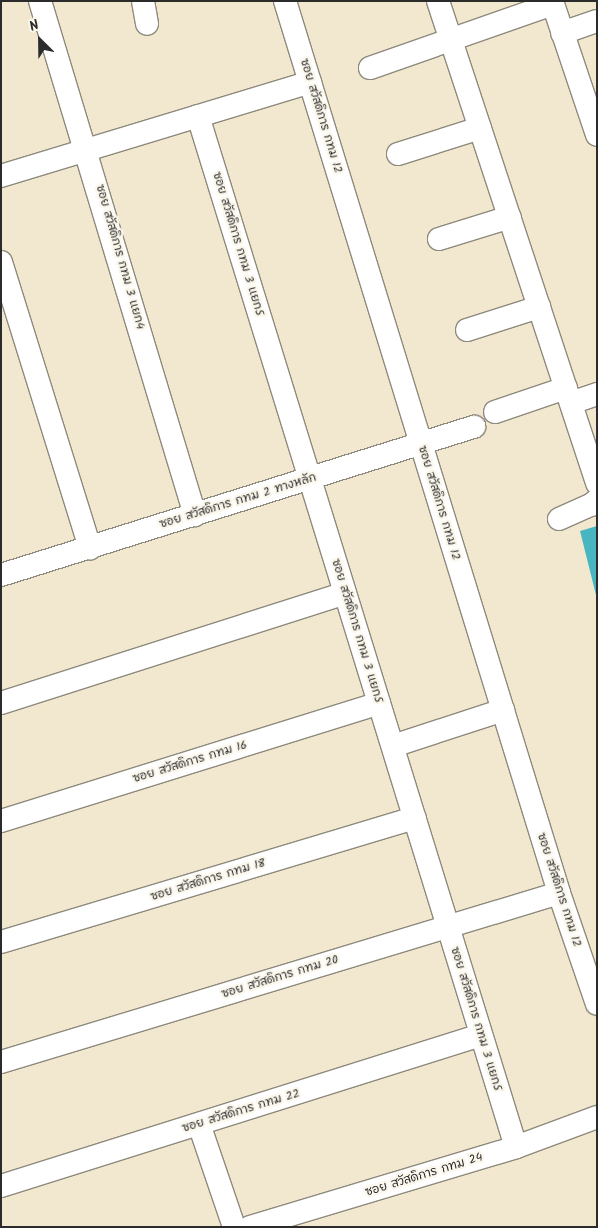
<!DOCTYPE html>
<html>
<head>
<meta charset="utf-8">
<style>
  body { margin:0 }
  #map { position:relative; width:598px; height:1228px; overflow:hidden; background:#f2e8cf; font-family:Kalam,"Playpen Sans Thai",sans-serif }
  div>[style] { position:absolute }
  .water>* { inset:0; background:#47b6c1 }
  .roads { filter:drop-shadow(1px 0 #8e8a7d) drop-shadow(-1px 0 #8e8a7d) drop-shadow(0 1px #8e8a7d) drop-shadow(0 -1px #8e8a7d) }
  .street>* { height:22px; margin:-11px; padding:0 11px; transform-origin:11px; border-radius:11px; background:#fff }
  span { translate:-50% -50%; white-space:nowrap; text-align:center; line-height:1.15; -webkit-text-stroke:5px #fbf7ec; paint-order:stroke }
  .street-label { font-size:12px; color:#2b2b2b }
  .frame { position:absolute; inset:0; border:2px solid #2b2b2b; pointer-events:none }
  .north { position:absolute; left:15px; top:15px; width:50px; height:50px; -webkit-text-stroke:4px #fbf7ec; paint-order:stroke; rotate:337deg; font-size:14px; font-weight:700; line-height:20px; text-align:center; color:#2b2b2b }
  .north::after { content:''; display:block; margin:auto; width:18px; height:22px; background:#2b2b2b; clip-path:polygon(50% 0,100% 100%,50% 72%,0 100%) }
</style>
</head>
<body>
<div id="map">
  <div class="water">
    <i style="clip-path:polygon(597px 526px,597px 599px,580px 531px)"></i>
  </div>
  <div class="roads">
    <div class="street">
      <i style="left:40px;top:1px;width:537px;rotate:73.22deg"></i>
      <i style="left:143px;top:1px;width:23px;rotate:80deg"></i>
      <i style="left:285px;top:1px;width:933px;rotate:72.92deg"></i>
      <i style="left:559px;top:893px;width:117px;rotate:71.1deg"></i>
      <i style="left:438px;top:1px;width:508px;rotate:71.74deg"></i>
      <i style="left:552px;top:1px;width:141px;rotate:71.4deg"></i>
      <i style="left:562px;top:33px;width:37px;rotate:-19deg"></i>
      <i style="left:370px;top:68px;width:194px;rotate:-19.3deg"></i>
      <i style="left:198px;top:116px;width:1079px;rotate:72.86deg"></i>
      <i style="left:398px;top:154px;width:86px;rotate:-17.6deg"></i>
      <i style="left:1px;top:176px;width:323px;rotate:-16.9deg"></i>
      <i style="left:439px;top:239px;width:74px;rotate:-17.2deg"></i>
      <i style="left:1px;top:262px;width:300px;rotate:72.7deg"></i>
      <i style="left:467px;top:330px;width:76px;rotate:-17.7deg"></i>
      <i style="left:571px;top:403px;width:28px;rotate:-19deg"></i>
      <i style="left:495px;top:412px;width:75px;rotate:-18.7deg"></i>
      <i style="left:559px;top:519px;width:35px;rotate:-24deg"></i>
      <i style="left:591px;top:505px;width:8px;rotate:-40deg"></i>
      <i style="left:1px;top:575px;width:496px;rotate:-17.4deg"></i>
      <i style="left:1px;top:703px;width:361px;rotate:-17.7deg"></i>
      <i style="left:393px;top:746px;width:116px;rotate:-18.1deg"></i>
      <i style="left:1px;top:821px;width:396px;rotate:-17.3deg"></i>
      <i style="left:1px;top:942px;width:432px;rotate:-16.7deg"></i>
      <i style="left:1px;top:1062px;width:583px;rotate:-16.85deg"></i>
      <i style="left:199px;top:1124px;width:109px;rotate:71.2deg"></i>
      <i style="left:1px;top:1186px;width:503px;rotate:-17.46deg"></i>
      <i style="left:250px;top:1227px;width:278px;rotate:-16.7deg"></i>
      <i style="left:516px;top:1147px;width:86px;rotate:-20.3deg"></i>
    </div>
  </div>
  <div class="street-label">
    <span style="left:321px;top:116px;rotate:73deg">ซอย สวัสดิการ กทม 12</span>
    <span style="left:238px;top:244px;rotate:73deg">ซอย สวัสดิการ กทม 3 แยก5</span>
    <span style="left:120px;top:257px;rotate:74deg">ซอย สวัสดิการ กทม 3 แยก4</span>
    <span style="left:238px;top:501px;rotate:-17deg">ซอย สวัสดิการ กทม 2 ทางหลัก</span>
    <span style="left:439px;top:503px;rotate:73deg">ซอย สวัสดิการ กทม 12</span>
    <span style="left:357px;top:631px;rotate:73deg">ซอย สวัสดิการ กทม 3 แยก5</span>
    <span style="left:190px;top:762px;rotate:-17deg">ซอย สวัสดิการ กทม 16</span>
    <span style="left:208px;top:880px;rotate:-17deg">ซอย สวัสดิการ กทม 18</span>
    <span style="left:559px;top:890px;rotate:72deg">ซอย สวัสดิการ กทม 12</span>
    <span style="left:280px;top:977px;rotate:-17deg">ซอย สวัสดิการ กทม 20</span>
    <span style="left:476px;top:1019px;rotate:73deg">ซอย สวัสดิการ กทม 3 แยก5</span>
    <span style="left:241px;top:1111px;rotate:-17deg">ซอย สวัสดิการ กทม 22</span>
    <span style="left:424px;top:1175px;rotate:-17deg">ซอย สวัสดิการ กทม 24</span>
  </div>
  <div class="frame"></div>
  <div class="north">N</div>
</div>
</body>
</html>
